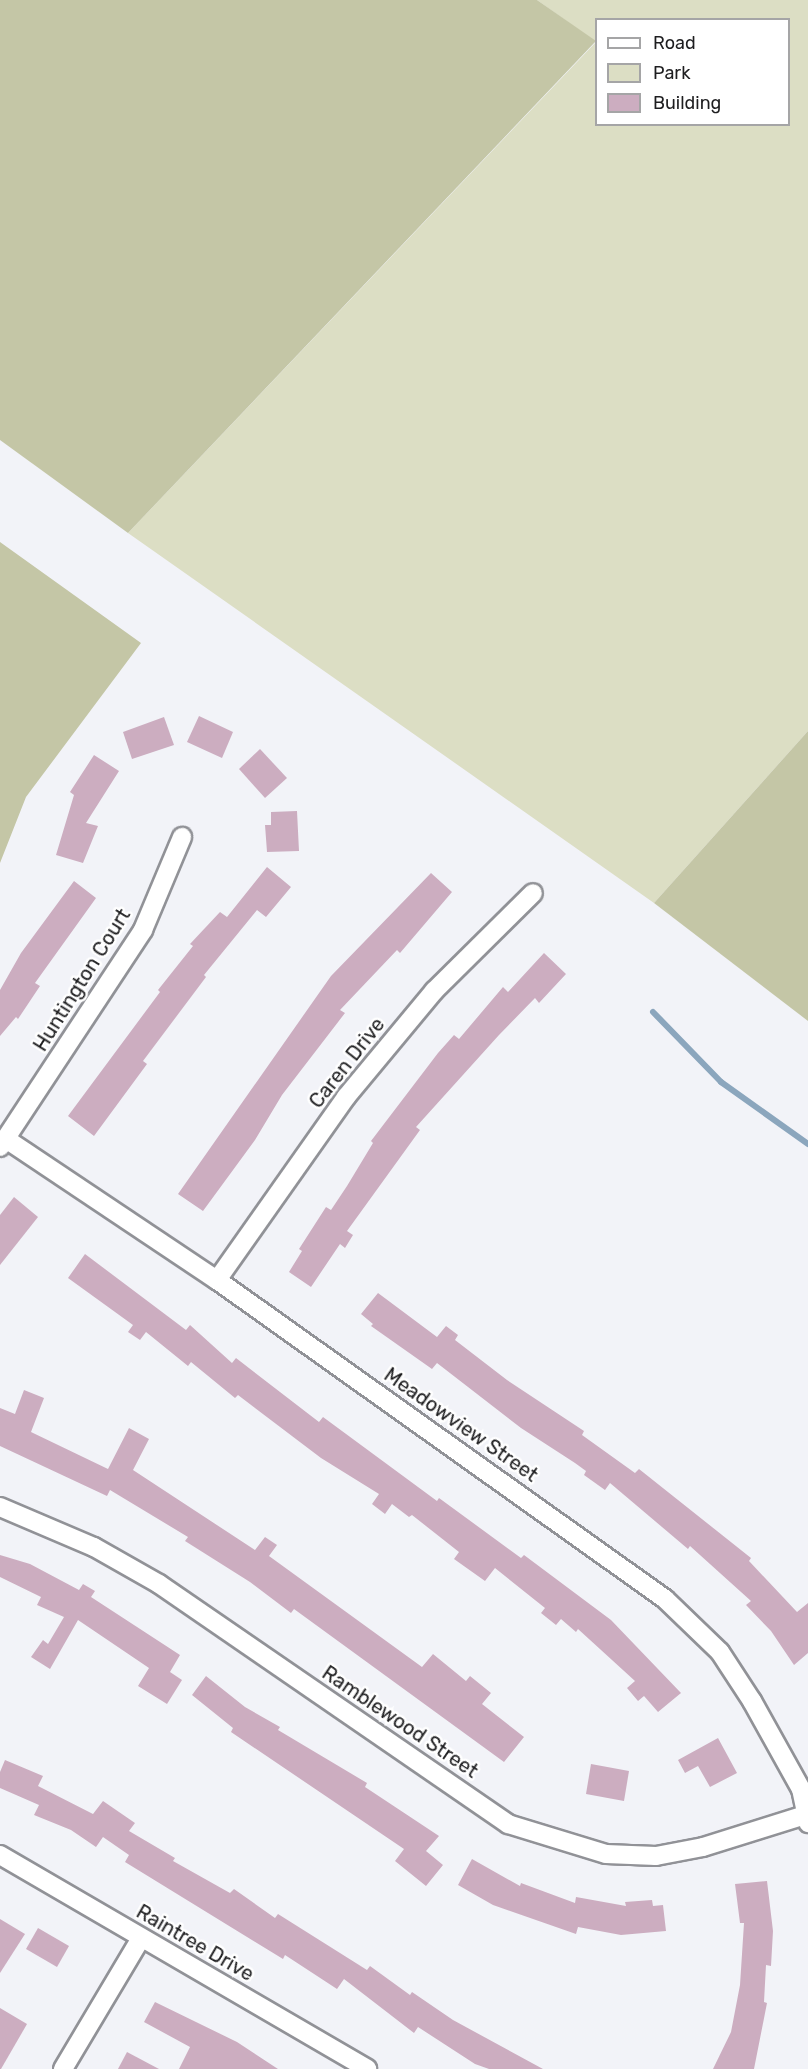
<!DOCTYPE html>
<html>
<head>
<meta charset="utf-8">
<style>
  body { margin:0 }
  #map { position:relative; width:808px; height:2069px; overflow:hidden; background:#f2f3f8; font-family:Rubik,sans-serif }
  div>[style] { position:absolute }
  .green>* { inset:0; background:#dcdec4 }
  .forest>* { inset:0; background:#c4c6a6 }
  .stream>* { height:6px; margin:-3px; padding:0 3px; transform-origin:3px; border-radius:3px; background:#8ba6bd }
  .building>* { inset:0; background:#ccadc0 }
  .roads { filter:drop-shadow(2px 0 #919297) drop-shadow(-2px 0 #919297) drop-shadow(0 2px #919297) drop-shadow(0 -2px #919297) }
  .minor>* { height:18px; margin:-9px; padding:0 9px; transform-origin:9px; border-radius:9px; background:#fff }
  span { translate:-50% -50%; white-space:nowrap; text-align:center; line-height:1.15; -webkit-text-stroke:5px #fff; paint-order:stroke }
  .street-label { font-size:20px; color:#1e1e20 }
  .legend { position:absolute; left:595px; top:18px; width:195px; height:108px; box-sizing:border-box; background:#fff; border:2px solid #a5a5a6; margin:0; padding:8px 10px; list-style:none; font-size:18px; color:#1e1e20 }
  .legend li { display:flex; align-items:center; gap:12px; height:30px }
  .legend b { width:30px; border:2px solid #a5a5a6 }
</style>
</head>
<body>
<div id="map">
  <div class="green">
    <i style="clip-path:polygon(evenodd,537px 0,808px 0,808px 731px,654px 903px,128px 533px,596px 42px,537px 0,596px 20px,788px 20px,788px 124px,596px 124px,596px 20px)"></i>
  </div>
  <div class="forest">
    <i style="clip-path:polygon(0 0,537px 0,596px 41px,128px 533px,0 440px)"></i>
    <i style="clip-path:polygon(0 542px,141px 643px,26px 797px,0 863px)"></i>
    <i style="clip-path:polygon(808px 731px,808px 1021px,654px 903px)"></i>
  </div>
  <div class="stream">
    <i style="left:653px;top:1012px;width:98px;rotate:45.8deg"></i>
    <i style="left:721px;top:1082px;width:107px;rotate:35.5deg"></i>
  </div>
  <div class="building">
    <i style="clip-path:polygon(199px 716px,233px 732px,222px 758px,187px 742px)"></i>
    <i style="clip-path:polygon(164px 717px,174px 745px,132px 759px,123px 732px)"></i>
    <i style="clip-path:polygon(260px 749px,287px 778px,265px 798px,239px 769px)"></i>
    <i style="clip-path:polygon(94px 755px,119px 771px,86px 823px,98px 826px,83px 863px,56px 855px,74px 795px,70px 792px)"></i>
    <i style="clip-path:polygon(297px 811px,299px 851px,267px 852px,265px 825px,271px 825px,271px 812px)"></i>
    <i style="clip-path:polygon(267px 867px,291px 887px,266px 917px,257px 910px,204px 975px,206px 977px,143px 1061px,147px 1064px,94px 1136px,68px 1116px,160px 992px,158px 990px,193px 946px,190px 944px,220px 912px,227px 917px)"></i>
    <i style="clip-path:polygon(431px 873px,452px 892px,400px 953px,397px 950px,340px 1010px,345px 1013px,282px 1095px,255px 1140px,203px 1211px,178px 1194px,331px 976px)"></i>
    <i style="clip-path:polygon(74px 881px,96px 898px,35px 983px,40px 986px,18px 1019px,16px 1017px,0 1036px,0 990px,21px 953px)"></i>
    <i style="clip-path:polygon(544px 953px,566px 974px,539px 1003px,535px 998px,499px 1035px,416px 1127px,420px 1130px,347px 1231px,353px 1235px,345px 1248px,340px 1244px,311px 1287px,289px 1272px,302px 1251px,299px 1249px,326px 1207px,331px 1210px,347px 1186px,373px 1143px,371px 1141px,438px 1053px,454px 1035px,459px 1039px,503px 987px,508px 992px)"></i>
    <i style="clip-path:polygon(14px 1197px,38px 1217px,0 1265px,0 1215px)"></i>
    <i style="clip-path:polygon(85px 1254px,186px 1330px,190px 1325px,232px 1363px,236px 1358px,319px 1422px,323px 1417px,437px 1501px,439px 1498px,521px 1558px,524px 1555px,611px 1620px,681px 1693px,658px 1712px,644px 1696px,638px 1701px,627px 1688px,635px 1681px,578px 1629px,576px 1632px,561px 1619px,556px 1625px,541px 1613px,545px 1608px,495px 1568px,485px 1581px,454px 1559px,459px 1552px,412px 1515px,409px 1517px,392px 1504px,385px 1514px,372px 1504px,379px 1494px,321px 1458px,238px 1395px,235px 1398px,191px 1362px,188px 1366px,146px 1332px,140px 1340px,128px 1332px,133px 1325px,68px 1278px)"></i>
    <i style="clip-path:polygon(378px 1293px,437px 1337px,446px 1326px,458px 1335px,455px 1340px,507px 1380px,584px 1431px,582px 1435px,635px 1473px,639px 1469px,751px 1558px,749px 1561px,797px 1612px,808px 1603px,808px 1653px,794px 1665px,771px 1631px,746px 1605px,751px 1601px,690px 1546px,688px 1549px,610px 1483px,605px 1490px,584px 1475px,586px 1471px,575px 1463px,521px 1428px,437px 1363px,432px 1369px,371px 1326px,373px 1324px,361px 1314px)"></i>
    <i style="clip-path:polygon(24px 1390px,44px 1398px,31px 1432px,108px 1469px,129px 1428px,149px 1439px,133px 1470px,255px 1550px,265px 1537px,277px 1545px,269px 1556px,422px 1667px,433px 1654px,466px 1681px,470px 1676px,491px 1693px,482px 1704px,524px 1737px,504px 1762px,294px 1609px,291px 1613px,250px 1582px,185px 1541px,188px 1537px,110px 1490px,107px 1496px,0 1446px,0 1408px,15px 1414px)"></i>
    <i style="clip-path:polygon(0 1555px,30px 1564px,79px 1590px,83px 1584px,95px 1591px,91px 1597px,180px 1655px,170px 1672px,182px 1680px,167px 1704px,138px 1686px,149px 1668px,78px 1620px,50px 1669px,31px 1657px,43px 1640px,48px 1644px,64px 1617px,37px 1605px,41px 1597px,0 1577px)"></i>
    <i style="clip-path:polygon(206px 1676px,245px 1707px,280px 1727px,278px 1730px,367px 1783px,365px 1787px,439px 1836px,426px 1851px,443px 1865px,426px 1886px,395px 1861px,404px 1849px,231px 1732px,233px 1728px,192px 1695px)"></i>
    <i style="clip-path:polygon(718px 1738px,737px 1773px,710px 1787px,698px 1766px,685px 1773px,678px 1760px)"></i>
    <i style="clip-path:polygon(5px 1760px,43px 1776px,38px 1786px,93px 1814px,103px 1801px,135px 1823px,129px 1831px,175px 1858px,173px 1861px,230px 1893px,234px 1889px,275px 1918px,278px 1914px,367px 1970px,370px 1966px,410px 1995px,412px 1992px,453px 2020px,543px 2069px,489px 2069px,475px 2064px,418px 2027px,414px 2033px,344px 1979px,337px 1989px,285px 1955px,283px 1959px,125px 1862px,129px 1855px,103px 1837px,96px 1847px,71px 1830px,34px 1815px,39px 1805px,0 1788px,0 1772px)"></i>
    <i style="clip-path:polygon(591px 1764px,629px 1771px,624px 1801px,586px 1794px)"></i>
    <i style="clip-path:polygon(472px 1859px,520px 1886px,521px 1883px,575px 1903px,576px 1897px,626px 1906px,625px 1902px,652px 1900px,653px 1906px,663px 1905px,666px 1931px,621px 1935px,578px 1927px,576px 1934px,493px 1905px,458px 1885px)"></i>
    <i style="clip-path:polygon(767px 1881px,773px 1931px,771px 1966px,766px 1965px,764px 2002px,767px 2003px,754px 2069px,713px 2069px,731px 2032px,740px 1985px,744px 1923px,740px 1923px,735px 1884px)"></i>
    <i style="clip-path:polygon(0 1919px,25px 1934px,0 1973px)"></i>
    <i style="clip-path:polygon(38px 1928px,69px 1946px,57px 1967px,26px 1949px)"></i>
    <i style="clip-path:polygon(155px 2002px,237px 2042px,278px 2069px,179px 2069px,190px 2047px,144px 2022px)"></i>
    <i style="clip-path:polygon(0 2008px,27px 2024px,1px 2069px,0 2069px)"></i>
    <i style="clip-path:polygon(127px 2052px,159px 2069px,118px 2069px)"></i>
  </div>
  <div class="roads">
    <div class="minor">
      <i style="left:6px;top:1139px;width:254px;rotate:33.8deg"></i>
      <i style="left:217px;top:1280px;width:550px;rotate:35.45deg"></i>
      <i style="left:665px;top:1599px;width:76px;rotate:43.9deg"></i>
      <i style="left:720px;top:1652px;width:59px;rotate:56.9deg"></i>
      <i style="left:752px;top:1701px;width:101px;rotate:60.9deg"></i>
      <i style="left:801px;top:1789px;width:35px;rotate:78deg"></i>
      <i style="left:0;top:1147px;width:260px;rotate:-56.6deg"></i>
      <i style="left:143px;top:930px;width:101px;rotate:-67.2deg"></i>
      <i style="left:217px;top:1280px;width:224px;rotate:-54.8deg"></i>
      <i style="left:346px;top:1097px;width:138px;rotate:-50.3deg"></i>
      <i style="left:434px;top:991px;width:139px;rotate:-44.7deg"></i>
      <i style="left:0;top:1507px;width:102px;rotate:23.1deg"></i>
      <i style="left:94px;top:1547px;width:75px;rotate:29.6deg"></i>
      <i style="left:159px;top:1584px;width:424px;rotate:34.5deg"></i>
      <i style="left:508px;top:1824px;width:102px;rotate:17deg"></i>
      <i style="left:606px;top:1854px;width:50px;rotate:2.3deg"></i>
      <i style="left:656px;top:1856px;width:48px;rotate:-10.8deg"></i>
      <i style="left:703px;top:1847px;width:110px;rotate:-17.4deg"></i>
      <i style="left:0;top:1855px;width:425px;rotate:30.2deg"></i>
      <i style="left:63px;top:2069px;width:152px;rotate:-59.2deg"></i>
    </div>
  </div>
  <div class="street-label">
    <span style="left:82px;top:980px;rotate:-58deg">Huntington Court</span>
    <span style="left:347px;top:1063px;rotate:-52deg">Caren Drive</span>
    <span style="left:461px;top:1425px;rotate:35deg">Meadowview Street</span>
    <span style="left:400px;top:1722px;rotate:34deg">Ramblewood Street</span>
    <span style="left:195px;top:1943px;rotate:30deg">Raintree Drive</span>
  </div>
  <ul class="legend">
  <li><b style="height:8px;background:#fff"></b>Road</li>
  <li><b style="height:16px;background:#dcdec4"></b>Park</li>
  <li><b style="height:16px;background:#ccadc0"></b>Building</li>
  </ul>
</div>
</body>
</html>
